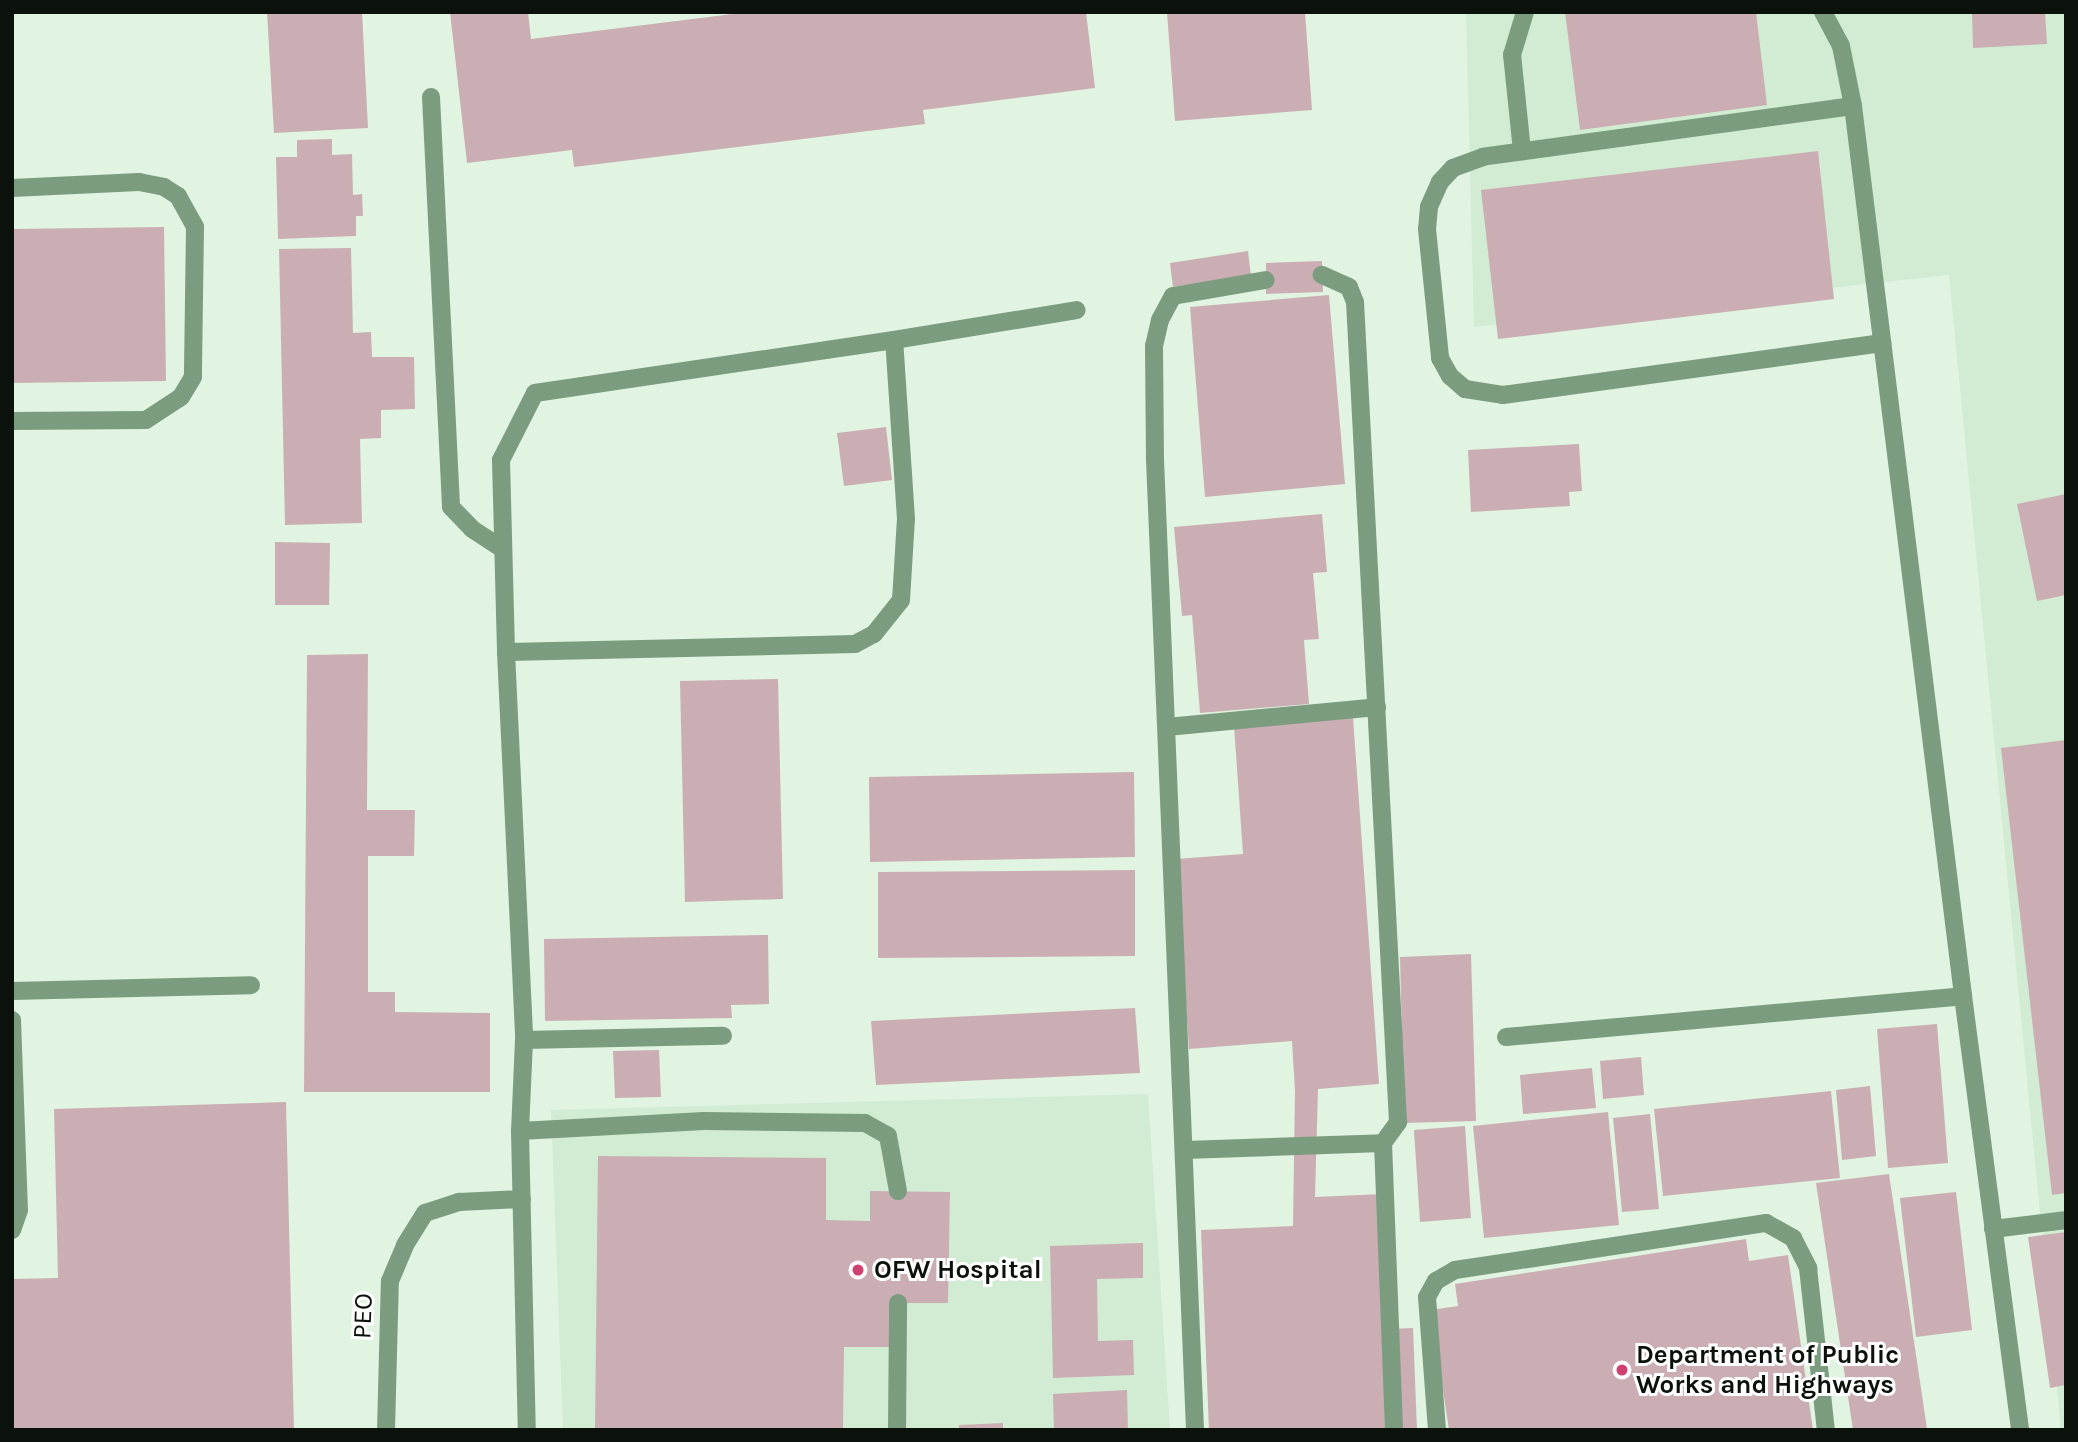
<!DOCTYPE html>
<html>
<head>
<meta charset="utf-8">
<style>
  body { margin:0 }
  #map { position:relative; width:2078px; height:1442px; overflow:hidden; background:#e0f4e1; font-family:Karla,sans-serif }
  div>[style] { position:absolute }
  .built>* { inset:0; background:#d1ecd3 }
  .building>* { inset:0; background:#caaeb4 }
  .lane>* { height:18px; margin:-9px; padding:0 9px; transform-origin:9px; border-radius:9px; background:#7b9c7e }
  .dots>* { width:19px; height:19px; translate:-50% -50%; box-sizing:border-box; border:4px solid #fff; border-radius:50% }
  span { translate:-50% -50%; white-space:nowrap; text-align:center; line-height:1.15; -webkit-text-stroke:6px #fff; paint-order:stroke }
  .poi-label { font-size:26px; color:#0b120c; font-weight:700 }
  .left { translate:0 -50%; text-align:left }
  .street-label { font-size:26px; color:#0b120c }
  .frame { position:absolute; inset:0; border:14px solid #0b120c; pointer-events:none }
</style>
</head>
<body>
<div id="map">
  <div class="built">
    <i style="clip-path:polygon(1466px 12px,2066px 12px,2066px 1430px,2061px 1430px,1949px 275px,1474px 327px)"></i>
    <i style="clip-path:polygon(1148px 1094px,1170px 1430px,563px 1430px,551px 1110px)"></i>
  </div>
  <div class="building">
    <i style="clip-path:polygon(267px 12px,362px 12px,368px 128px,274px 133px)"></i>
    <i style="clip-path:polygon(450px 12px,528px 12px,531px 39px,749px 12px,1086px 12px,1095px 88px,923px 110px,925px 124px,574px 167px,572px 150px,467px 163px)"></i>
    <i style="clip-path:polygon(1167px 12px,1305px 12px,1312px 110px,1175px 121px)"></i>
    <i style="clip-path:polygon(1565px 12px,1756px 12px,1767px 105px,1580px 130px)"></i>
    <i style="clip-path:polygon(1972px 12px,2045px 12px,2047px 44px,1973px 48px)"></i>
    <i style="clip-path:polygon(332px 139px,332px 155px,352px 154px,353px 195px,362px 194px,363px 216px,356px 216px,356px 236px,278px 239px,276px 157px,297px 157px,297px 140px)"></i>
    <i style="clip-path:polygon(1818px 151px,1834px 299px,1498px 339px,1481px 190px)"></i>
    <i style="clip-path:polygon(164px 227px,166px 381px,12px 383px,12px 229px)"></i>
    <i style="clip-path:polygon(351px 248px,353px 333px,371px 332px,372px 357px,414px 357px,415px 409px,381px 410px,381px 438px,360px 439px,362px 523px,285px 525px,279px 249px)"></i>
    <i style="clip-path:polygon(1248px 251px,1251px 276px,1173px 287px,1170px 263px)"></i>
    <i style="clip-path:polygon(1322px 261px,1323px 292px,1266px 294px,1266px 263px)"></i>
    <i style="clip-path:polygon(1329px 295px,1345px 484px,1205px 497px,1190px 307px)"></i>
    <i style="clip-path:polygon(886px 427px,892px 480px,844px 486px,837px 433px)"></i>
    <i style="clip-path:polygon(1579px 444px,1582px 491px,1569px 492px,1570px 506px,1471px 512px,1468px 450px)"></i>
    <i style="clip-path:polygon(2066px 494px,2066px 595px,2037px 601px,2017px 504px)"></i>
    <i style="clip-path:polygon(1322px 514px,1327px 572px,1313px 573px,1319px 639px,1304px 640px,1309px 704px,1200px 713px,1192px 615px,1182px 616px,1174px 527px)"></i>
    <i style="clip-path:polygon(275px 542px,330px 543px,329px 605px,275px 605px)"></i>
    <i style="clip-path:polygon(368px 654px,367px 810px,415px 810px,414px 856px,368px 856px,368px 992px,395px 992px,395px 1012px,490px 1013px,490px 1092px,304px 1092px,307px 655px)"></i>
    <i style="clip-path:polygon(778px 679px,783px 899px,685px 902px,680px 681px)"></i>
    <i style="clip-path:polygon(1353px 717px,1379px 1084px,1318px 1089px,1315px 1197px,1383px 1194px,1389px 1329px,1413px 1328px,1417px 1430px,1209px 1430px,1201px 1230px,1293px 1226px,1295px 1091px,1292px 1041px,1189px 1049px,1176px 859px,1243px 854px,1234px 726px)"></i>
    <i style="clip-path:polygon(2066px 740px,2066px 1193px,2052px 1195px,2001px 748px)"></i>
    <i style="clip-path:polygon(1134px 772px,1135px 857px,870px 862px,869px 777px)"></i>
    <i style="clip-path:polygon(1135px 870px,1135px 956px,878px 958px,878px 872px)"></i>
    <i style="clip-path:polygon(768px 935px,769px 1004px,731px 1005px,732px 1018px,545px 1021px,544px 939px)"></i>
    <i style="clip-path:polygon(1471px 954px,1476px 1121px,1404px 1123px,1400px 957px)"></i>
    <i style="clip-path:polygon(1135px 1008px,1140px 1073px,876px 1085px,871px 1021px)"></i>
    <i style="clip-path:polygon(1937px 1024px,1948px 1163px,1888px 1168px,1877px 1029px)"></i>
    <i style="clip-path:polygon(659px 1050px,661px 1097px,615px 1098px,613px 1051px)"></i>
    <i style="clip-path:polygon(1641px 1057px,1644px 1095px,1603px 1099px,1600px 1061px)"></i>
    <i style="clip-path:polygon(1592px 1068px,1596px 1108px,1523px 1114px,1520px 1075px)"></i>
    <i style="clip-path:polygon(1870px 1086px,1876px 1156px,1842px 1160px,1836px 1090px)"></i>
    <i style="clip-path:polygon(1831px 1091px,1840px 1178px,1663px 1196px,1654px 1109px)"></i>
    <i style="clip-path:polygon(286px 1102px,294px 1430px,12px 1430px,12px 1279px,58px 1278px,54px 1109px)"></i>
    <i style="clip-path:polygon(1608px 1112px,1619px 1225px,1484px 1238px,1473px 1126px)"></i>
    <i style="clip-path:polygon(1650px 1114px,1659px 1209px,1622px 1212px,1613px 1118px)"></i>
    <i style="clip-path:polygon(1465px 1126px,1471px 1218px,1420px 1222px,1414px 1130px)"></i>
    <i style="clip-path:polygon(598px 1156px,826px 1158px,826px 1220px,870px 1221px,870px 1191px,950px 1192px,948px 1303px,893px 1303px,892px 1347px,844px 1347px,843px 1430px,595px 1430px)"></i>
    <i style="clip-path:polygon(1889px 1174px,1926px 1422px,1927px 1430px,1853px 1430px,1816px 1183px)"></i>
    <i style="clip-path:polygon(1956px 1192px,1972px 1330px,1916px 1337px,1900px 1198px)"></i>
    <i style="clip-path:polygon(2066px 1232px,2066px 1385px,2050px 1388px,2028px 1237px)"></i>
    <i style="clip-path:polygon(1746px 1239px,1749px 1261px,1788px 1255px,1813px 1430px,1449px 1430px,1431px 1310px,1458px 1306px,1455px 1284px)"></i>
    <i style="clip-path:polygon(1143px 1243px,1143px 1278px,1097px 1279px,1098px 1341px,1133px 1340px,1134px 1375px,1053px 1378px,1050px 1246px)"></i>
    <i style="clip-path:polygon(1127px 1390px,1128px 1430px,1054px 1430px,1053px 1394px)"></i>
    <i style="clip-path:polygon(1003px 1423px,1003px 1430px,959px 1430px,959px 1425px)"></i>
  </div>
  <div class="lane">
    <i style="left:1823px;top:12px;width:38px;rotate:62deg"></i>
    <i style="left:1841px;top:46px;width:61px;rotate:78.7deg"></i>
    <i style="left:1853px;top:106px;width:897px;rotate:82.95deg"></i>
    <i style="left:431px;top:97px;width:410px;rotate:87.2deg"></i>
    <i style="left:451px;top:507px;width:30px;rotate:46deg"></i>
    <i style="left:472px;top:529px;width:37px;rotate:33deg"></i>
    <i style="left:1853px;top:106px;width:373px;rotate:172.2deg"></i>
    <i style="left:1483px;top:157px;width:32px;rotate:160deg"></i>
    <i style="left:1453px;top:168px;width:19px;rotate:133deg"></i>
    <i style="left:1440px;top:182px;width:27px;rotate:114deg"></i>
    <i style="left:1429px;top:207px;width:22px;rotate:95deg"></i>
    <i style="left:1427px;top:229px;width:130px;rotate:84.2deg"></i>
    <i style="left:1440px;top:358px;width:21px;rotate:61deg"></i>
    <i style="left:1450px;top:376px;width:20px;rotate:41deg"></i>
    <i style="left:1465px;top:389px;width:38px;rotate:9deg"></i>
    <i style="left:1503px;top:395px;width:383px;rotate:-7.8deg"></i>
    <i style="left:1522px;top:151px;width:97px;rotate:-95.9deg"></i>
    <i style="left:1512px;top:55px;width:45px;rotate:-73.2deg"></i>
    <i style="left:12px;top:188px;width:127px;rotate:-2.7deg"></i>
    <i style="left:139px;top:182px;width:25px;rotate:11deg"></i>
    <i style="left:164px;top:187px;width:17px;rotate:33deg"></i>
    <i style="left:178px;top:196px;width:35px;rotate:61deg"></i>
    <i style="left:195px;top:227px;width:150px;rotate:90.8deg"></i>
    <i style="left:193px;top:377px;width:23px;rotate:121deg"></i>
    <i style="left:181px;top:397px;width:42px;rotate:146.7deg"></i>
    <i style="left:146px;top:420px;width:134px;rotate:179.6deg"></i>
    <i style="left:894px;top:340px;width:185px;rotate:-9.3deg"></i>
    <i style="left:506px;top:652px;width:349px;rotate:-1.3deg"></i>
    <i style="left:855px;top:644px;width:21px;rotate:-28deg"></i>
    <i style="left:874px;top:634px;width:43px;rotate:-51.5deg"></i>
    <i style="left:901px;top:600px;width:81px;rotate:-86.5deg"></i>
    <i style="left:906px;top:519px;width:179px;rotate:-93.8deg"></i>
    <i style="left:894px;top:340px;width:363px;rotate:171.6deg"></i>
    <i style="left:535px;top:393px;width:75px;rotate:116.9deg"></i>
    <i style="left:501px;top:460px;width:192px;rotate:88.5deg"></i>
    <i style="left:506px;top:652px;width:388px;rotate:87.3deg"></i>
    <i style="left:524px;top:1040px;width:91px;rotate:92.5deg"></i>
    <i style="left:520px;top:1131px;width:299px;rotate:88.7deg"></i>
    <i style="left:1167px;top:727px;width:211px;rotate:-5.4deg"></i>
    <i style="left:12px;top:991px;width:239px;rotate:-1.4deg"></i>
    <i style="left:12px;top:1020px;width:190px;rotate:87.9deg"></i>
    <i style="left:19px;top:1210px;width:21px;rotate:109deg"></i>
    <i style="left:1506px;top:1037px;width:459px;rotate:-5.1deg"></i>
    <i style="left:1963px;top:996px;width:438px;rotate:82.5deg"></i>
    <i style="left:524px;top:1040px;width:199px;rotate:-1.2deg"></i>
    <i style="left:520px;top:1131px;width:184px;rotate:-3.1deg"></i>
    <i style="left:704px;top:1121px;width:161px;rotate:0.7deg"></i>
    <i style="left:865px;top:1123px;width:26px;rotate:29deg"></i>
    <i style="left:888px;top:1136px;width:56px;rotate:79.7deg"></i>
    <i style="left:1383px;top:1143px;width:287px;rotate:87.8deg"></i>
    <i style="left:1186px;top:1150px;width:197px;rotate:-2deg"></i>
    <i style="left:1383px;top:1143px;width:26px;rotate:-54deg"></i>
    <i style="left:1398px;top:1122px;width:821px;rotate:-93deg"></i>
    <i style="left:1355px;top:302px;width:16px;rotate:-112deg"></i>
    <i style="left:1349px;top:287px;width:30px;rotate:-156deg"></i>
    <i style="left:1993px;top:1229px;width:74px;rotate:-7deg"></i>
    <i style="left:386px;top:1430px;width:149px;rotate:-88.5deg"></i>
    <i style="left:390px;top:1281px;width:39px;rotate:-67deg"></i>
    <i style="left:405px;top:1245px;width:38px;rotate:-58deg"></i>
    <i style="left:425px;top:1213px;width:36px;rotate:-18deg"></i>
    <i style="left:459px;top:1202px;width:63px;rotate:-2.7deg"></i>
    <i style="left:897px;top:1430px;width:127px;rotate:-89.5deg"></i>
    <i style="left:1195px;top:1430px;width:971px;rotate:-92.36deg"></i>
    <i style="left:1155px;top:460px;width:114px;rotate:-90.5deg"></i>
    <i style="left:1154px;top:346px;width:27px;rotate:-77deg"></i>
    <i style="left:1160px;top:320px;width:27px;rotate:-62deg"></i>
    <i style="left:1173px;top:296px;width:94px;rotate:-9.8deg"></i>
    <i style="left:1437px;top:1430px;width:133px;rotate:-94.3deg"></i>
    <i style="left:1427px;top:1297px;width:18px;rotate:-61deg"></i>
    <i style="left:1436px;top:1281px;width:22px;rotate:-30deg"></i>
    <i style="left:1455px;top:1270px;width:315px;rotate:-8.6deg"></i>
    <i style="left:1766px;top:1223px;width:31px;rotate:29deg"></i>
    <i style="left:1793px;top:1238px;width:34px;rotate:63deg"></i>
    <i style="left:1808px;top:1268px;width:163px;rotate:83.7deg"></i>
  </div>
  <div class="dots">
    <i style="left:858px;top:1270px;background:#ce4171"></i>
    <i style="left:1622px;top:1370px;background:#ce4171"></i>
  </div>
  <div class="poi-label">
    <span class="left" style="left:874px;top:1270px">OFW Hospital</span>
    <span class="left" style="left:1636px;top:1370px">Department of Public<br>Works and Highways</span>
  </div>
  <div class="street-label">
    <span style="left:363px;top:1316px;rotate:-88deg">PEO</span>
  </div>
  <div class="frame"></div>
</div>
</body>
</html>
